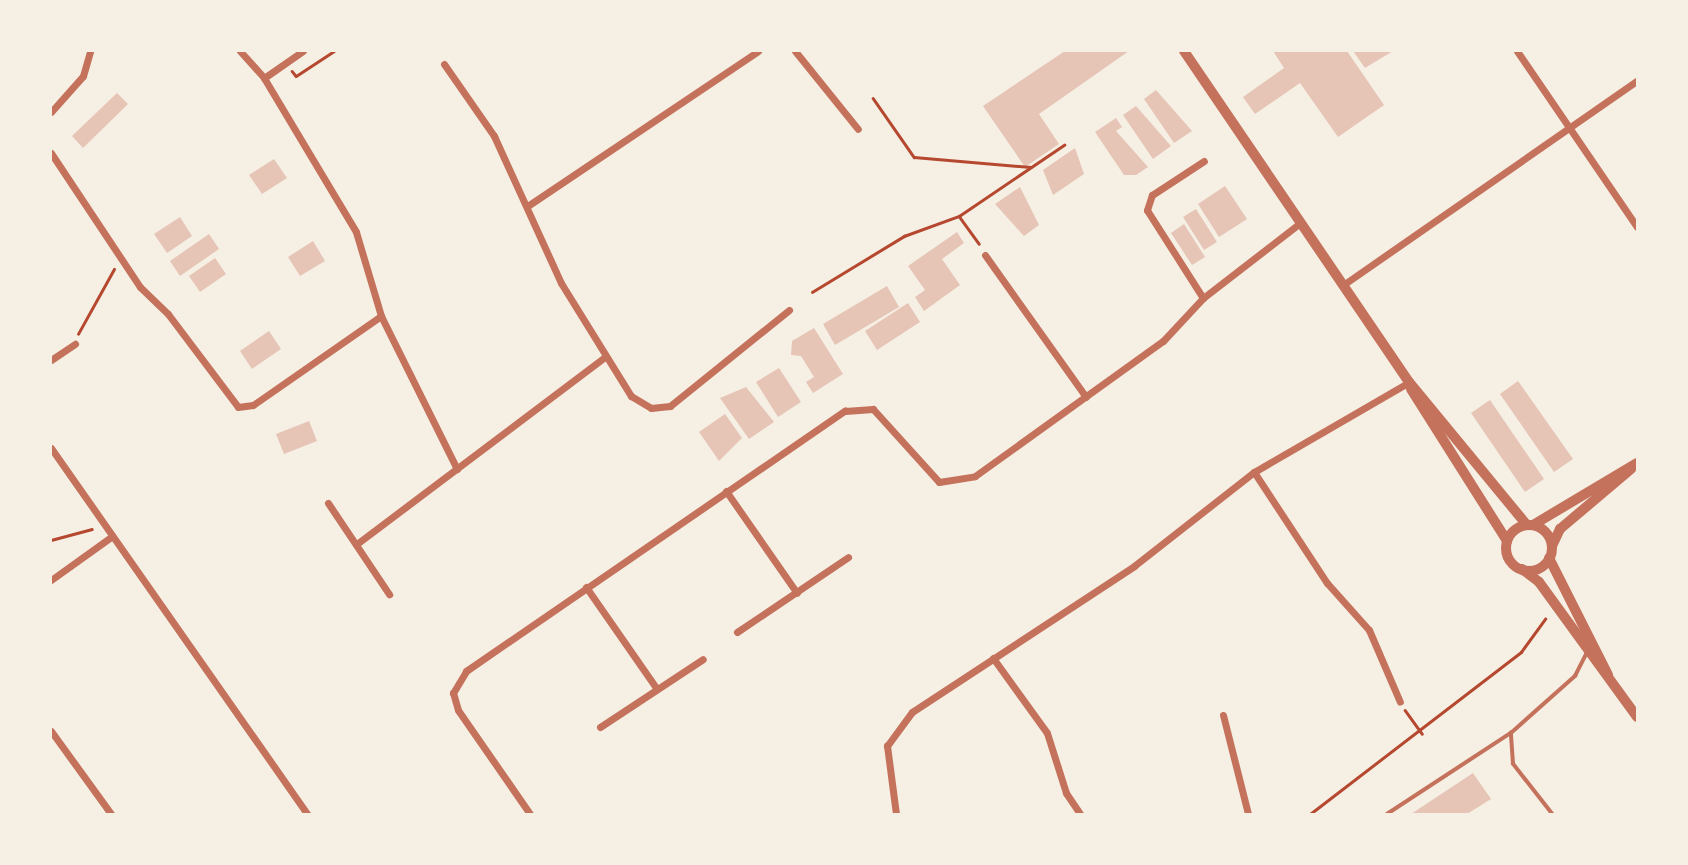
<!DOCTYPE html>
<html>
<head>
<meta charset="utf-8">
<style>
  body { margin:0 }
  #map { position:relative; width:1688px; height:865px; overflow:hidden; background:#f6efe4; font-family:Ubuntu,sans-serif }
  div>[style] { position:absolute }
  .building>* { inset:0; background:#e6c5b7 }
  .path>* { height:2.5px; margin:-1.25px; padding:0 1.25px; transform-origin:1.25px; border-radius:1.25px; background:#b5482f }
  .service>* { height:3.5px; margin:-1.75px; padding:0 1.75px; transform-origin:1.75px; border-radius:1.75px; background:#c5725c }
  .minor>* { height:7px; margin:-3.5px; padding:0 3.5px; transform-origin:3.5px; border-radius:3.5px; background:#c5725c }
  .tertiary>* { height:10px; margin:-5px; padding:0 5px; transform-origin:5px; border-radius:5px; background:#c5725c }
  .tertiary>.ring { margin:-5px; padding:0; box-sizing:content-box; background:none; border:10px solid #c5725c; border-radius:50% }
  span { translate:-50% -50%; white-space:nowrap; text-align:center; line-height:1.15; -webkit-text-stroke:5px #f6efe4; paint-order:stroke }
  .frame { position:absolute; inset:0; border:52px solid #f6efe4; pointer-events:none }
</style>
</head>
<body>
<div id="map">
  <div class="building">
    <i style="clip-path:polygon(1065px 51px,1129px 51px,1039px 114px,1059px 144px,1025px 167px,983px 106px)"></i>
    <i style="clip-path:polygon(1273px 51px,1347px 51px,1384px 105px,1338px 137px,1300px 83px,1255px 114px,1243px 97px,1284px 68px)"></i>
    <i style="clip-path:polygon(1353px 51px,1393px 51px,1365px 68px)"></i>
    <i style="clip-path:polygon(1156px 90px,1192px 131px,1174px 143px,1144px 99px)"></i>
    <i style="clip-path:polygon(117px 93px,128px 104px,83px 148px,72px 136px)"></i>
    <i style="clip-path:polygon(1136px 106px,1171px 146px,1153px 159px,1123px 115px)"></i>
    <i style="clip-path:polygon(1116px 118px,1122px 127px,1116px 131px,1148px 167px,1136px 175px,1124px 175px,1095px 132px)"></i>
    <i style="clip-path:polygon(1075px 148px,1084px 174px,1053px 195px,1043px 170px)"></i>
    <i style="clip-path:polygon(274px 159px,287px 178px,262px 194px,249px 175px)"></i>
    <i style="clip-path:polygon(1225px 186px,1247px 219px,1219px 237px,1198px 204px)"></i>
    <i style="clip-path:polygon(1020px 187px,1039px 225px,1024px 236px,995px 204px)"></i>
    <i style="clip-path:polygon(1196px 209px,1217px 242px,1204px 250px,1183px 217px)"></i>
    <i style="clip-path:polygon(180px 217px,192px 236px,167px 253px,154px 234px)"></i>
    <i style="clip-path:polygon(1184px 224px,1205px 257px,1192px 265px,1171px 233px)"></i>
    <i style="clip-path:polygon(957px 232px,964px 243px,942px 259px,960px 285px,924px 311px,915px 297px,925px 290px,908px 266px)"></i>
    <i style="clip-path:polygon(209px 234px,219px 249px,180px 276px,170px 261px)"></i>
    <i style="clip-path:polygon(313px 241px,325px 261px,300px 276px,288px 257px)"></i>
    <i style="clip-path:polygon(215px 258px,226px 274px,200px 292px,189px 276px)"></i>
    <i style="clip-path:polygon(887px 286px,899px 307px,835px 345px,823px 324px)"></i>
    <i style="clip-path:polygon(908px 303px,920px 322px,877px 350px,865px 331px)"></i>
    <i style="clip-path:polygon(814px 328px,843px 374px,813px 393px,806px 382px,814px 377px,801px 356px,791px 355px,792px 341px)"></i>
    <i style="clip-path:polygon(269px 331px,281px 349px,252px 369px,240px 351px)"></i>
    <i style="clip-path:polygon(779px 368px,801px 402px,778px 417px,756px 382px)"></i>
    <i style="clip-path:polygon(1518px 381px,1573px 459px,1554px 472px,1500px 394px)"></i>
    <i style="clip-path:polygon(746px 387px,774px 422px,749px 439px,720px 398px)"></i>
    <i style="clip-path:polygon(1490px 400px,1544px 479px,1525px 492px,1471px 413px)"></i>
    <i style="clip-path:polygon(725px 414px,742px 438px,719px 461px,699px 432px)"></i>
    <i style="clip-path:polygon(309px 421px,317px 441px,284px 454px,276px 434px)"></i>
    <i style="clip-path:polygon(1473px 773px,1491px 799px,1467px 814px,1411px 814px)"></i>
  </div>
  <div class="path">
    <i style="left:292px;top:71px;width:6px;rotate:51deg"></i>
    <i style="left:296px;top:76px;width:45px;rotate:-33.3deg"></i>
    <i style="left:873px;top:98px;width:72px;rotate:55.2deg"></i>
    <i style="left:914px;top:157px;width:117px;rotate:4.9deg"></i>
    <i style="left:959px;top:216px;width:34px;rotate:54deg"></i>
    <i style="left:812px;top:292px;width:108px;rotate:-31.3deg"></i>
    <i style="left:904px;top:236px;width:59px;rotate:-20deg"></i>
    <i style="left:959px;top:216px;width:127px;rotate:-34.1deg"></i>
    <i style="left:78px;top:334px;width:74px;rotate:-61deg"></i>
    <i style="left:51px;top:540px;width:42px;rotate:-15deg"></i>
    <i style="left:1405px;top:710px;width:29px;rotate:54deg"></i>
    <i style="left:1310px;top:814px;width:266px;rotate:-37.5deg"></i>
    <i style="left:1521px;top:652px;width:41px;rotate:-54deg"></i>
  </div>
  <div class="service">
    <i style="left:1387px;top:814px;width:148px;rotate:-33.2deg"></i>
    <i style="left:1552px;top:814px;width:63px;rotate:-128deg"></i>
    <i style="left:1513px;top:764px;width:31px;rotate:-94deg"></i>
    <i style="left:1511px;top:733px;width:86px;rotate:-41.7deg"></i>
    <i style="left:1575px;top:676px;width:25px;rotate:-63deg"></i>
  </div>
  <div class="minor">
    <i style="left:240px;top:51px;width:36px;rotate:48deg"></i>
    <i style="left:264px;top:78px;width:179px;rotate:59.1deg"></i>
    <i style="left:356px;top:232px;width:88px;rotate:73.4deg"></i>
    <i style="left:381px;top:316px;width:171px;rotate:63.6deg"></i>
    <i style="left:795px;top:51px;width:100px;rotate:51.1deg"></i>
    <i style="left:1517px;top:51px;width:213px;rotate:55.7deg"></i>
    <i style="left:444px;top:64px;width:88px;rotate:55.2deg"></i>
    <i style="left:494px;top:136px;width:162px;rotate:65.5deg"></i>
    <i style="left:561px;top:283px;width:133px;rotate:58.2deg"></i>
    <i style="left:631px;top:396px;width:23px;rotate:31deg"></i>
    <i style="left:651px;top:408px;width:19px;rotate:-6deg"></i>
    <i style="left:670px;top:406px;width:153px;rotate:-38.9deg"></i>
    <i style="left:264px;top:78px;width:47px;rotate:-34.7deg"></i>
    <i style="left:51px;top:112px;width:48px;rotate:-48.4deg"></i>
    <i style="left:83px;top:76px;width:26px;rotate:-74deg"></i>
    <i style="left:51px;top:153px;width:161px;rotate:56.4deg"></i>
    <i style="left:140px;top:287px;width:39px;rotate:44deg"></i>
    <i style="left:168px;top:314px;width:116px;rotate:53deg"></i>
    <i style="left:238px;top:407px;width:15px;rotate:-8deg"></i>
    <i style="left:253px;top:405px;width:156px;rotate:-34.8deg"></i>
    <i style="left:529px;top:205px;width:276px;rotate:-33.9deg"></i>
    <i style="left:985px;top:255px;width:174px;rotate:54.6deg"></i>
    <i style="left:1343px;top:285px;width:358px;rotate:-34.8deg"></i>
    <i style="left:1203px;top:298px;width:104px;rotate:-122.5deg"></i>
    <i style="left:1147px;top:210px;width:16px;rotate:-72deg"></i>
    <i style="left:1152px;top:195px;width:62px;rotate:-33.2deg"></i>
    <i style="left:51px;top:360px;width:29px;rotate:-34deg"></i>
    <i style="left:51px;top:448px;width:447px;rotate:55deg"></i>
    <i style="left:1254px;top:472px;width:133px;rotate:56.7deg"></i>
    <i style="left:1327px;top:583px;width:63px;rotate:48.2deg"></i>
    <i style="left:1369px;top:630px;width:78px;rotate:66.7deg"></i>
    <i style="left:726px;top:491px;width:124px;rotate:55.2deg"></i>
    <i style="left:328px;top:503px;width:110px;rotate:56.2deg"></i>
    <i style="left:358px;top:543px;width:309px;rotate:-37deg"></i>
    <i style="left:51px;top:580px;width:74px;rotate:-35.6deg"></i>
    <i style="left:586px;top:587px;width:124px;rotate:55.2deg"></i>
    <i style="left:737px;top:632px;width:134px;rotate:-34deg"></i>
    <i style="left:993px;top:658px;width:92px;rotate:54.2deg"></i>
    <i style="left:1047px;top:733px;width:63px;rotate:72.4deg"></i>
    <i style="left:1066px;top:793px;width:25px;rotate:56deg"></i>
    <i style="left:1223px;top:715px;width:102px;rotate:75.8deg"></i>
    <i style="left:600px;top:727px;width:123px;rotate:-33.4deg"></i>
    <i style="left:51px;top:731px;width:102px;rotate:54.1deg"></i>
    <i style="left:530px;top:814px;width:126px;rotate:-124.7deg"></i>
    <i style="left:458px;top:710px;width:18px;rotate:-106deg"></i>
    <i style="left:453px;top:693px;width:26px;rotate:-59deg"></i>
    <i style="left:466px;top:671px;width:460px;rotate:-34.5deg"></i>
    <i style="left:845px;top:411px;width:28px;rotate:-4deg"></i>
    <i style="left:873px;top:409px;width:98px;rotate:47.9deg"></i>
    <i style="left:939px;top:482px;width:36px;rotate:-9deg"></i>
    <i style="left:975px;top:476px;width:231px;rotate:-35.7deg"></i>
    <i style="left:1163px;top:341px;width:59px;rotate:-47.1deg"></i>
    <i style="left:1203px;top:298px;width:123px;rotate:-37.7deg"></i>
    <i style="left:896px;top:814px;width:69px;rotate:-97.5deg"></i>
    <i style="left:887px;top:746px;width:42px;rotate:-53.7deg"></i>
    <i style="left:912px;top:712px;width:266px;rotate:-33.3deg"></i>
    <i style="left:1134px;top:566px;width:152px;rotate:-38.1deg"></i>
    <i style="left:1254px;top:472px;width:179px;rotate:-30.1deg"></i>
  </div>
  <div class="tertiary">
    <i style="left:1184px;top:51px;width:400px;rotate:55.8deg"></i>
    <i style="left:1409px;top:382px;width:185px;rotate:50.5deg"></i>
    <i style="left:1411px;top:389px;width:180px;rotate:57.7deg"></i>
    <i style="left:1533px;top:525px;width:121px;rotate:-30.8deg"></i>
    <i class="ring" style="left:1506px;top:525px;width:36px;height:36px"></i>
    <i style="left:1552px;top:546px;width:19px;rotate:-65deg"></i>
    <i style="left:1560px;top:529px;width:93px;rotate:-40.2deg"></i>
    <i style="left:1549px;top:558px;width:131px;rotate:63.2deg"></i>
    <i style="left:1522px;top:569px;width:21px;rotate:37deg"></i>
    <i style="left:1539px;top:582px;width:167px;rotate:54deg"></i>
  </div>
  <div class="frame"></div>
</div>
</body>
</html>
